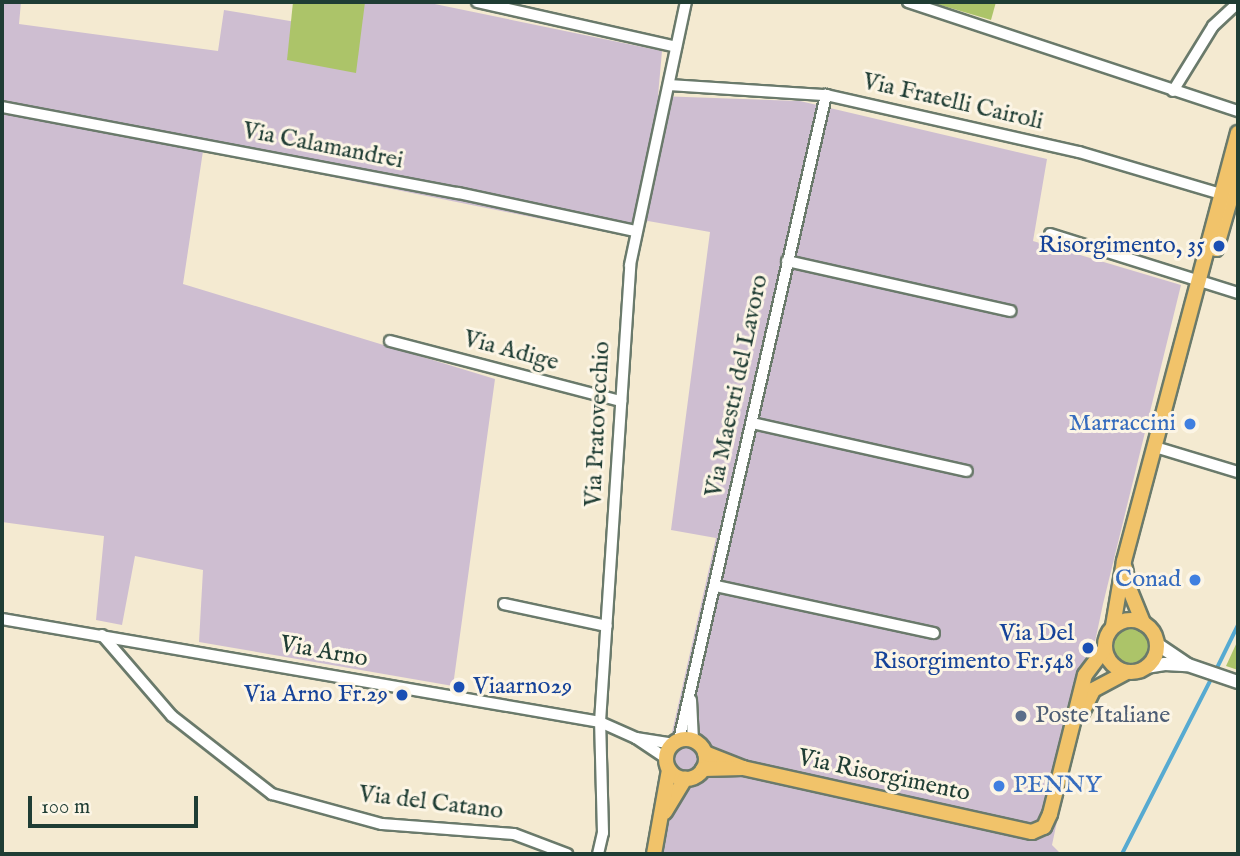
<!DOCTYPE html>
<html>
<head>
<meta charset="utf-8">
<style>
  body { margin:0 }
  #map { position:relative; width:1240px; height:856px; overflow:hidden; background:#f4ead1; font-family:"IM FELL English",serif }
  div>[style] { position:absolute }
  .industrial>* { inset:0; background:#cebed1 }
  .green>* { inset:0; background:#acc469 }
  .round { border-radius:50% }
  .stream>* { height:3.5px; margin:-1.75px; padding:0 1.75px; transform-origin:1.75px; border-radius:1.75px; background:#56aad1 }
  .roads { filter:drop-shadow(2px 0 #6a7a6b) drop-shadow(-2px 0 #6a7a6b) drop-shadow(0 2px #6a7a6b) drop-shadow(0 -2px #6a7a6b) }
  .minor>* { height:10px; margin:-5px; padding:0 5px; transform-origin:5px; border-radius:5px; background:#fff }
  .tertiary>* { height:12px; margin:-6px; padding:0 6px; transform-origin:6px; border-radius:6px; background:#fff }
  .primary>* { height:14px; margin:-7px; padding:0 7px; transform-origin:7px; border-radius:7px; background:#f1c36a }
  .primary>.ring { margin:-7px; padding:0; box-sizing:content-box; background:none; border:14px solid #f1c36a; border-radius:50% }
  .dots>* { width:19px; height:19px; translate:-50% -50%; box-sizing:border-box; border:4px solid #fcf5e5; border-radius:50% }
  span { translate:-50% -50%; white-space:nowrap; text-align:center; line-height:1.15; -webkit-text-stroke:6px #fcf5e5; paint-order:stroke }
  .street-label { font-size:24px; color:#1f3d34 }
  .transit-label { font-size:24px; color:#164399 }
  .right { translate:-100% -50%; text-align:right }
  .left { translate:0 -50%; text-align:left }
  .shop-label { font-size:24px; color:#366cbe }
  .service-label { font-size:24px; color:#4e5e75 }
  .frame { position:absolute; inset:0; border:4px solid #1f3d34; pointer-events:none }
  .scale { position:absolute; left:28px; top:796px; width:170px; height:32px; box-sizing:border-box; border:4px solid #1f3d34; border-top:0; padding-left:9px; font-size:21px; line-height:24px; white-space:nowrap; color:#1f3d34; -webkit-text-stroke:5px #fcf5e5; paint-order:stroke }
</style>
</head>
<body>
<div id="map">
  <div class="industrial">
    <i style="clip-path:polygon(2px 2px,21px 2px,19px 24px,218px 51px,224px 10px,332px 28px,353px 2px,425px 2px,662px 51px,658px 96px,800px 101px,1047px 159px,1033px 241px,1181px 285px,1103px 604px,1052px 845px,1061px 854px,658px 854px,668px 750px,716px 538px,671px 530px,710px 232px,648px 221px,621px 235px,203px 151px,183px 284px,495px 379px,453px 686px,199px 642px,203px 570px,135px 556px,122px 625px,96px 620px,104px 536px,2px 522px)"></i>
  </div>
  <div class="green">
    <i style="clip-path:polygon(293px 2px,365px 2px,356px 73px,287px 60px)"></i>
    <i style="clip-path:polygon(930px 2px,996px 2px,991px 20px)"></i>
    <i class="round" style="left:1114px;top:629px;width:34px;height:34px"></i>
    <i style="clip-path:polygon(1238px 640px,1238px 670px,1226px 666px)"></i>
  </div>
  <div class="stream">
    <i style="left:1216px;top:670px;width:50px;rotate:-63.9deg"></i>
    <i style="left:1122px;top:854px;width:199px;rotate:-63deg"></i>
  </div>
  <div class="roads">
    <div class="minor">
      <i style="left:477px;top:2px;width:204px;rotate:12.7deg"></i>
      <i style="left:908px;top:2px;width:348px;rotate:18.3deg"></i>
      <i style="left:670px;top:85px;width:156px;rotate:3.7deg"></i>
      <i style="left:826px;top:95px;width:259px;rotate:12.7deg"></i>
      <i style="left:1079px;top:152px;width:148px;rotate:16.5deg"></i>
      <i style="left:1173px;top:91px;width:76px;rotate:-58.4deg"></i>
      <i style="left:1213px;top:26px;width:34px;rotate:-43deg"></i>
      <i style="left:2px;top:107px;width:464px;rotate:10.7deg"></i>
      <i style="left:458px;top:193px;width:181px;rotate:12.1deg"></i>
      <i style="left:1050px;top:234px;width:197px;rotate:17.4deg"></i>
      <i style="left:787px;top:261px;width:229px;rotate:12.6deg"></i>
      <i style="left:390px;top:341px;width:239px;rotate:14.6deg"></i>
      <i style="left:752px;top:423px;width:220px;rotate:12.6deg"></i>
      <i style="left:1155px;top:447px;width:87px;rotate:16.8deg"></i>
      <i style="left:716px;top:586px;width:223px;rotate:12.2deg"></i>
      <i style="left:504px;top:604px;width:105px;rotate:12.1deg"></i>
      <i style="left:2px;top:619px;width:607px;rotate:9.77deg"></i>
      <i style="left:600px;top:722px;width:39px;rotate:24deg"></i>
      <i style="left:636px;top:738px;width:36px;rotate:34deg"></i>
      <i style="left:102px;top:635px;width:107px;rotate:49.2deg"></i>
      <i style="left:172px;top:716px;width:127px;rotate:38deg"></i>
      <i style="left:272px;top:794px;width:114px;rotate:15.3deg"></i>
      <i style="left:382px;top:824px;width:132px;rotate:4.3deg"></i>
      <i style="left:514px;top:834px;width:57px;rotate:20.7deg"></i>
      <i style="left:691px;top:700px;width:41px;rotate:87.2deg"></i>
      <i style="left:636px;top:738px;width:37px;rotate:9deg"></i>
      <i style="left:679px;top:740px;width:662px;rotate:-77.16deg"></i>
      <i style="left:598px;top:854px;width:22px;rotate:-77deg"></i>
      <i style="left:603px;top:833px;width:111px;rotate:-91.5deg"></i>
      <i style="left:600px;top:722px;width:458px;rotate:-86.2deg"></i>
      <i style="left:630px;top:265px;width:269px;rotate:-78deg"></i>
    </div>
    <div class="tertiary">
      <i style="left:1157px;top:644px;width:37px;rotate:34deg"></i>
      <i style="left:1188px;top:665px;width:53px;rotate:18.8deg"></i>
      <i style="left:1146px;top:667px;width:19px;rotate:-9deg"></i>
      <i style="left:1165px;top:664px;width:22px;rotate:3deg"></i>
    </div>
    <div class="primary">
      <i style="left:1216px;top:249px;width:79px;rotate:-73.9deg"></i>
      <i style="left:1125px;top:568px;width:20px;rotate:79deg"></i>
      <i style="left:1129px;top:588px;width:38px;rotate:68deg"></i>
      <i class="ring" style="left:1105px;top:620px;width:38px;height:38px"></i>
      <i style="left:1113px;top:626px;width:66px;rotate:-80.4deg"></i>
      <i style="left:1124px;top:561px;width:443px;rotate:-75.1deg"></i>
      <i style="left:1081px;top:715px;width:28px;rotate:-64deg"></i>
      <i style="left:1093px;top:690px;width:38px;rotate:-28deg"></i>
      <i class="ring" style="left:666px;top:739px;width:26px;height:26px"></i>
      <i style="left:705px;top:753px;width:41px;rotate:21.5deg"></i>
      <i style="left:743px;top:768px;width:296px;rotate:12.5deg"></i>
      <i style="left:1032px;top:832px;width:13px;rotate:-23deg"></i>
      <i style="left:1044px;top:827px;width:14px;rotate:-65deg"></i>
      <i style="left:1050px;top:814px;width:143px;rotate:-75.9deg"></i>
      <i style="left:1085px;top:675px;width:31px;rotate:-53deg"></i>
      <i style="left:703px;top:769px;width:40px;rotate:-1.4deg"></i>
      <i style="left:665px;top:812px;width:39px;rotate:-59deg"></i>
      <i style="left:654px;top:854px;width:85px;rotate:-79.9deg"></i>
    </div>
  </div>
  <div class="dots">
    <i style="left:1219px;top:246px;background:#1a4fb4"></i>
    <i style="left:1190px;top:424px;background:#3f7fe0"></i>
    <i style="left:1195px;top:580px;background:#3f7fe0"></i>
    <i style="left:1088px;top:648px;background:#1a4fb4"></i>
    <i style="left:459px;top:687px;background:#1a4fb4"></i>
    <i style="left:402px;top:695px;background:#1a4fb4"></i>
    <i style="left:1021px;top:716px;background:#5c6f8a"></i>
    <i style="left:999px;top:786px;background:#3f7fe0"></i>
  </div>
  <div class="street-label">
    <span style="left:953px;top:102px;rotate:13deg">Via Fratelli Cairoli</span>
    <span style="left:323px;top:146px;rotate:11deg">Via Calamandrei</span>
    <span style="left:511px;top:351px;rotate:15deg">Via Adige</span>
    <span style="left:737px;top:386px;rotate:-78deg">Via Maestri del Lavoro</span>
    <span style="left:598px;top:424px;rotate:-87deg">Via Pratovecchio</span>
    <span style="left:324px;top:652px;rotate:10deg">Via Arno</span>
    <span style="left:884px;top:776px;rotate:12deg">Via Risorgimento</span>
    <span style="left:431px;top:803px;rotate:7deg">Via del Catano</span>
  </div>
  <div class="transit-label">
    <span class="right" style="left:1205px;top:246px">Risorgimento, 35</span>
    <span class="right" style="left:1074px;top:648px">Via Del<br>Risorgimento Fr.548</span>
    <span class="left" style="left:473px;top:687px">Viaarno29</span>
    <span class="right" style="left:388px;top:695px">Via Arno Fr.29</span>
  </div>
  <div class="shop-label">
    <span class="right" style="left:1176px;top:424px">Marraccini</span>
    <span class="right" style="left:1181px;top:580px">Conad</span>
    <span class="left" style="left:1013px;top:786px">PENNY</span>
  </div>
  <div class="service-label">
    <span class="left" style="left:1035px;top:716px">Poste Italiane</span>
  </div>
  <div class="frame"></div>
  <div class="scale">100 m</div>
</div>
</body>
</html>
